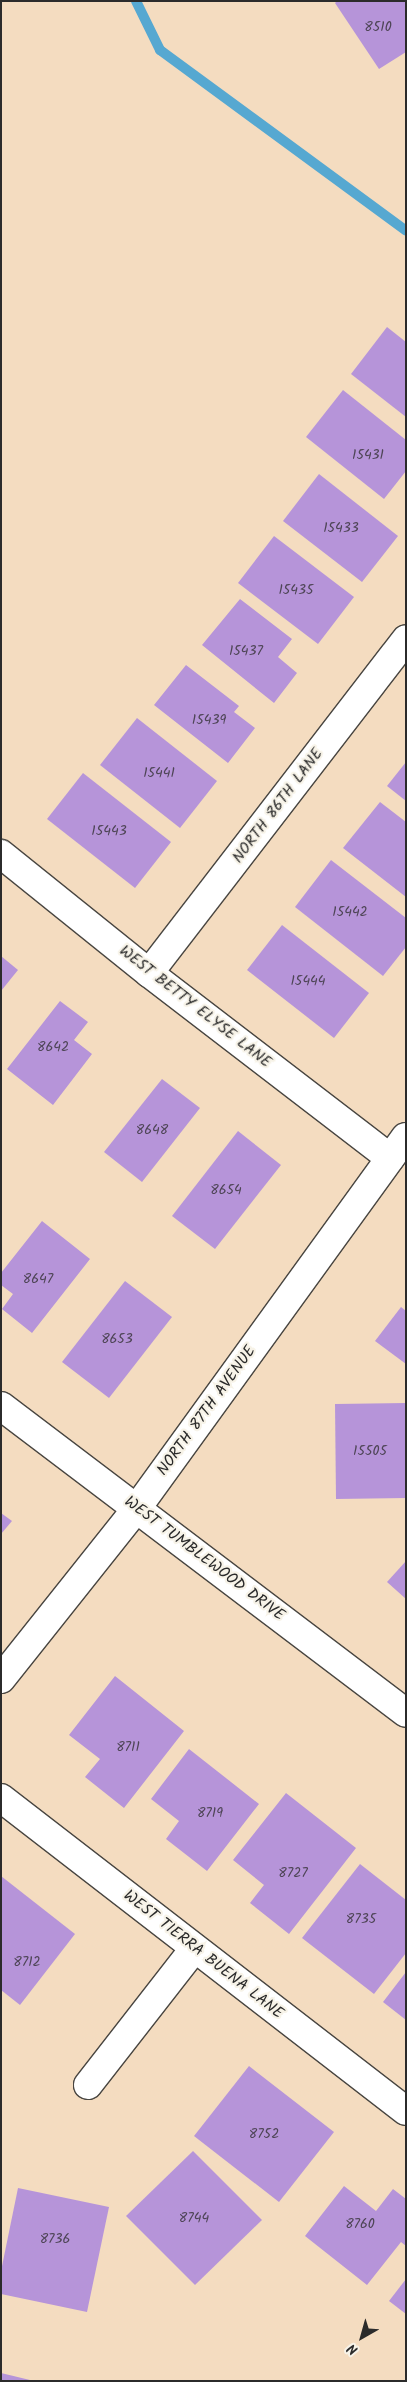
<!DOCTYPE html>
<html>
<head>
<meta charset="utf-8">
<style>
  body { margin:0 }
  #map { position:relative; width:407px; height:2382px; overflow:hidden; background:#f4dcc0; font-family:Kalam,sans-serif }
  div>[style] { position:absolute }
  .stream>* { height:10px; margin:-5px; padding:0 5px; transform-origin:5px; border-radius:5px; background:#56a8d1 }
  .building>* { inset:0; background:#b694d9 }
  .roads { filter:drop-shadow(1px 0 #494641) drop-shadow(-1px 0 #494641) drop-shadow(0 1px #494641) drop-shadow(0 -1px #494641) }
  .street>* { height:28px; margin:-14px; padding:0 14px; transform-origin:14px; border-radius:14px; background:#fff }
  span { translate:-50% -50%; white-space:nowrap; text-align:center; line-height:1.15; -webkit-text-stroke:4.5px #f7f3e8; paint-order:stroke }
  .number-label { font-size:14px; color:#4e4556 }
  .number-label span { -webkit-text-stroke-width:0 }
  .street-label { font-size:16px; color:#2b2b2b }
  .frame { position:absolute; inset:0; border:2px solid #2b2b2b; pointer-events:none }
  .north { position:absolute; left:337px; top:2312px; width:50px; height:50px; -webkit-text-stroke:4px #f7f3e8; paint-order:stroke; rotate:218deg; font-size:14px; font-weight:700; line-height:20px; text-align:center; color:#2b2b2b }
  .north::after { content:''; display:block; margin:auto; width:18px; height:22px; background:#2b2b2b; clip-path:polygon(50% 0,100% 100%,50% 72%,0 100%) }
</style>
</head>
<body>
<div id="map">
  <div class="stream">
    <i style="left:136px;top:1px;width:55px;rotate:63.9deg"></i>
    <i style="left:160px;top:50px;width:305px;rotate:36.3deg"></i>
  </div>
  <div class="building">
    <i style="clip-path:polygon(337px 1px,406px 1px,406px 52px,379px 69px,335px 3px)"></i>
    <i style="clip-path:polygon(387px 327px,406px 342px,406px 417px,351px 374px)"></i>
    <i style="clip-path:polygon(343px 390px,406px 440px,406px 471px,384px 499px,306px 437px)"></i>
    <i style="clip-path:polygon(319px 474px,398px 536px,362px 582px,283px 521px)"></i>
    <i style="clip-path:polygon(274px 536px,354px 597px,318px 644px,238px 583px)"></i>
    <i style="clip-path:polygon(240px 599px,292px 639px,278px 657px,297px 673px,274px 703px,202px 645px)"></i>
    <i style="clip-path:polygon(186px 665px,239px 706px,234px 712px,255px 728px,228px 763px,154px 705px)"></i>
    <i style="clip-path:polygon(137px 718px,217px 781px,180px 828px,100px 765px)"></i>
    <i style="clip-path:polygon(406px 762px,406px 801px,387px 786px)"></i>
    <i style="clip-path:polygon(83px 773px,171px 842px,135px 888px,47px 819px)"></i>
    <i style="clip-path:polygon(380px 802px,406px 822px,406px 897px,343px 848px)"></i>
    <i style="clip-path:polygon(331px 860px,406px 918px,406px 947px,383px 976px,295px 907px)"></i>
    <i style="clip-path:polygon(282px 925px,369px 993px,334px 1038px,247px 970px)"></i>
    <i style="clip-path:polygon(1px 956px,18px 970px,1px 991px)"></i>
    <i style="clip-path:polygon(60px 1001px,88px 1022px,74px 1040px,92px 1054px,53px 1105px,7px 1069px)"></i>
    <i style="clip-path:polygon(162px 1079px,200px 1108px,142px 1182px,104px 1152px)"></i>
    <i style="clip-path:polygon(238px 1131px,281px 1165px,215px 1249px,172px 1216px)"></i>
    <i style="clip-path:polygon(42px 1221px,90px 1259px,32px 1333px,2px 1309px,13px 1294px,1px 1285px,1px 1273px)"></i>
    <i style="clip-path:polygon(125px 1281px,172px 1317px,109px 1398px,62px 1362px)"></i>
    <i style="clip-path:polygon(401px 1307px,406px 1311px,406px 1364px,375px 1341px)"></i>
    <i style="clip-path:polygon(406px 1403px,406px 1498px,336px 1499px,335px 1404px)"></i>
    <i style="clip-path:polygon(1px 1513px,12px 1521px,1px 1534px)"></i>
    <i style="clip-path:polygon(406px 1561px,406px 1599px,387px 1582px)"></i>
    <i style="clip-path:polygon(115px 1676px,184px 1731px,124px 1808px,85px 1777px,100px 1759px,69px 1735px)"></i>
    <i style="clip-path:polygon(189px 1749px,259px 1804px,207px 1871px,166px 1839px,179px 1821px,151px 1799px)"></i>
    <i style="clip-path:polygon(286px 1793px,356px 1848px,289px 1934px,250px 1903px,264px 1885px,233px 1860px)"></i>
    <i style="clip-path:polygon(360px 1864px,406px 1900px,406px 1953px,374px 1994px,302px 1938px)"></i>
    <i style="clip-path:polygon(1px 1876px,75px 1934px,20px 2005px,1px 1990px)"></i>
    <i style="clip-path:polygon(406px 1972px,406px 2020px,383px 2002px)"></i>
    <i style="clip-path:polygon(249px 2066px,334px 2132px,279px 2202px,194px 2136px)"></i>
    <i style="clip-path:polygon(193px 2151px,262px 2220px,195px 2285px,126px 2216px)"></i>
    <i style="clip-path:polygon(344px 2186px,376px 2211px,393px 2189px,406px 2199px,406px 2246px,401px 2242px,367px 2285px,305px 2236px)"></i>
    <i style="clip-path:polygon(18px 2188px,109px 2207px,87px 2312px,1px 2294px,1px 2271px)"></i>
    <i style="clip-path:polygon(406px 2279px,406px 2314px,389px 2301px)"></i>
    <i style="clip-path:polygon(1px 2373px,30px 2380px,30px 2381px,1px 2381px)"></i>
  </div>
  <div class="roads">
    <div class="street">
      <i style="left:1px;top:854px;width:190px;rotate:38.8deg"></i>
      <i style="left:149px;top:973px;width:304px;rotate:37.5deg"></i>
      <i style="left:149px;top:973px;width:421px;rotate:-52.4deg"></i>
      <i style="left:1px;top:1406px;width:508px;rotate:37.16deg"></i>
      <i style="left:1px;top:1679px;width:218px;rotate:-51.5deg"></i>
      <i style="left:137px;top:1508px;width:458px;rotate:-54.1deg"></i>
      <i style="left:1px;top:1798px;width:512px;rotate:37.7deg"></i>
      <i style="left:88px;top:2085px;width:172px;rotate:-52.1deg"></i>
    </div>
  </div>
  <div class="number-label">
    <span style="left:378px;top:27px">8510</span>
    <span style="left:368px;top:455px">15431</span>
    <span style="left:341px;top:528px">15433</span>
    <span style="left:296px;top:590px">15435</span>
    <span style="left:246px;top:651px">15437</span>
    <span style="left:209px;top:720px">15439</span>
    <span style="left:159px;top:773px">15441</span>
    <span style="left:109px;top:831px">15443</span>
    <span style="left:350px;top:912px">15442</span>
    <span style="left:308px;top:981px">15444</span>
    <span style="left:53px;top:1047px">8642</span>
    <span style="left:152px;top:1130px">8648</span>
    <span style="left:226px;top:1190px">8654</span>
    <span style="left:38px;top:1279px">8647</span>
    <span style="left:117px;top:1339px">8653</span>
    <span style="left:370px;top:1451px">15505</span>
    <span style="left:128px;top:1747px">8711</span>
    <span style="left:210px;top:1813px">8719</span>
    <span style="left:293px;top:1873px">8727</span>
    <span style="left:361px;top:1919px">8735</span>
    <span style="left:27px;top:1962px">8712</span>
    <span style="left:264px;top:2134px">8752</span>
    <span style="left:194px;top:2218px">8744</span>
    <span style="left:360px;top:2224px">8760</span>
    <span style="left:55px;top:2239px">8736</span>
  </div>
  <div class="street-label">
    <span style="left:278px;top:806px;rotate:-53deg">NORTH 86TH LANE</span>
    <span style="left:195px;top:1007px;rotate:38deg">WEST BETTY ELYSE LANE</span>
    <span style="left:207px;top:1411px;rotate:-54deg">NORTH 87TH AVENUE</span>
    <span style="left:204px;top:1559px;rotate:37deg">WEST TUMBLEWOOD DRIVE</span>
    <span style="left:203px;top:1955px;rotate:38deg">WEST TIERRA BUENA LANE</span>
  </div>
  <div class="frame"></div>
  <div class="north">N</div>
</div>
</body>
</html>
